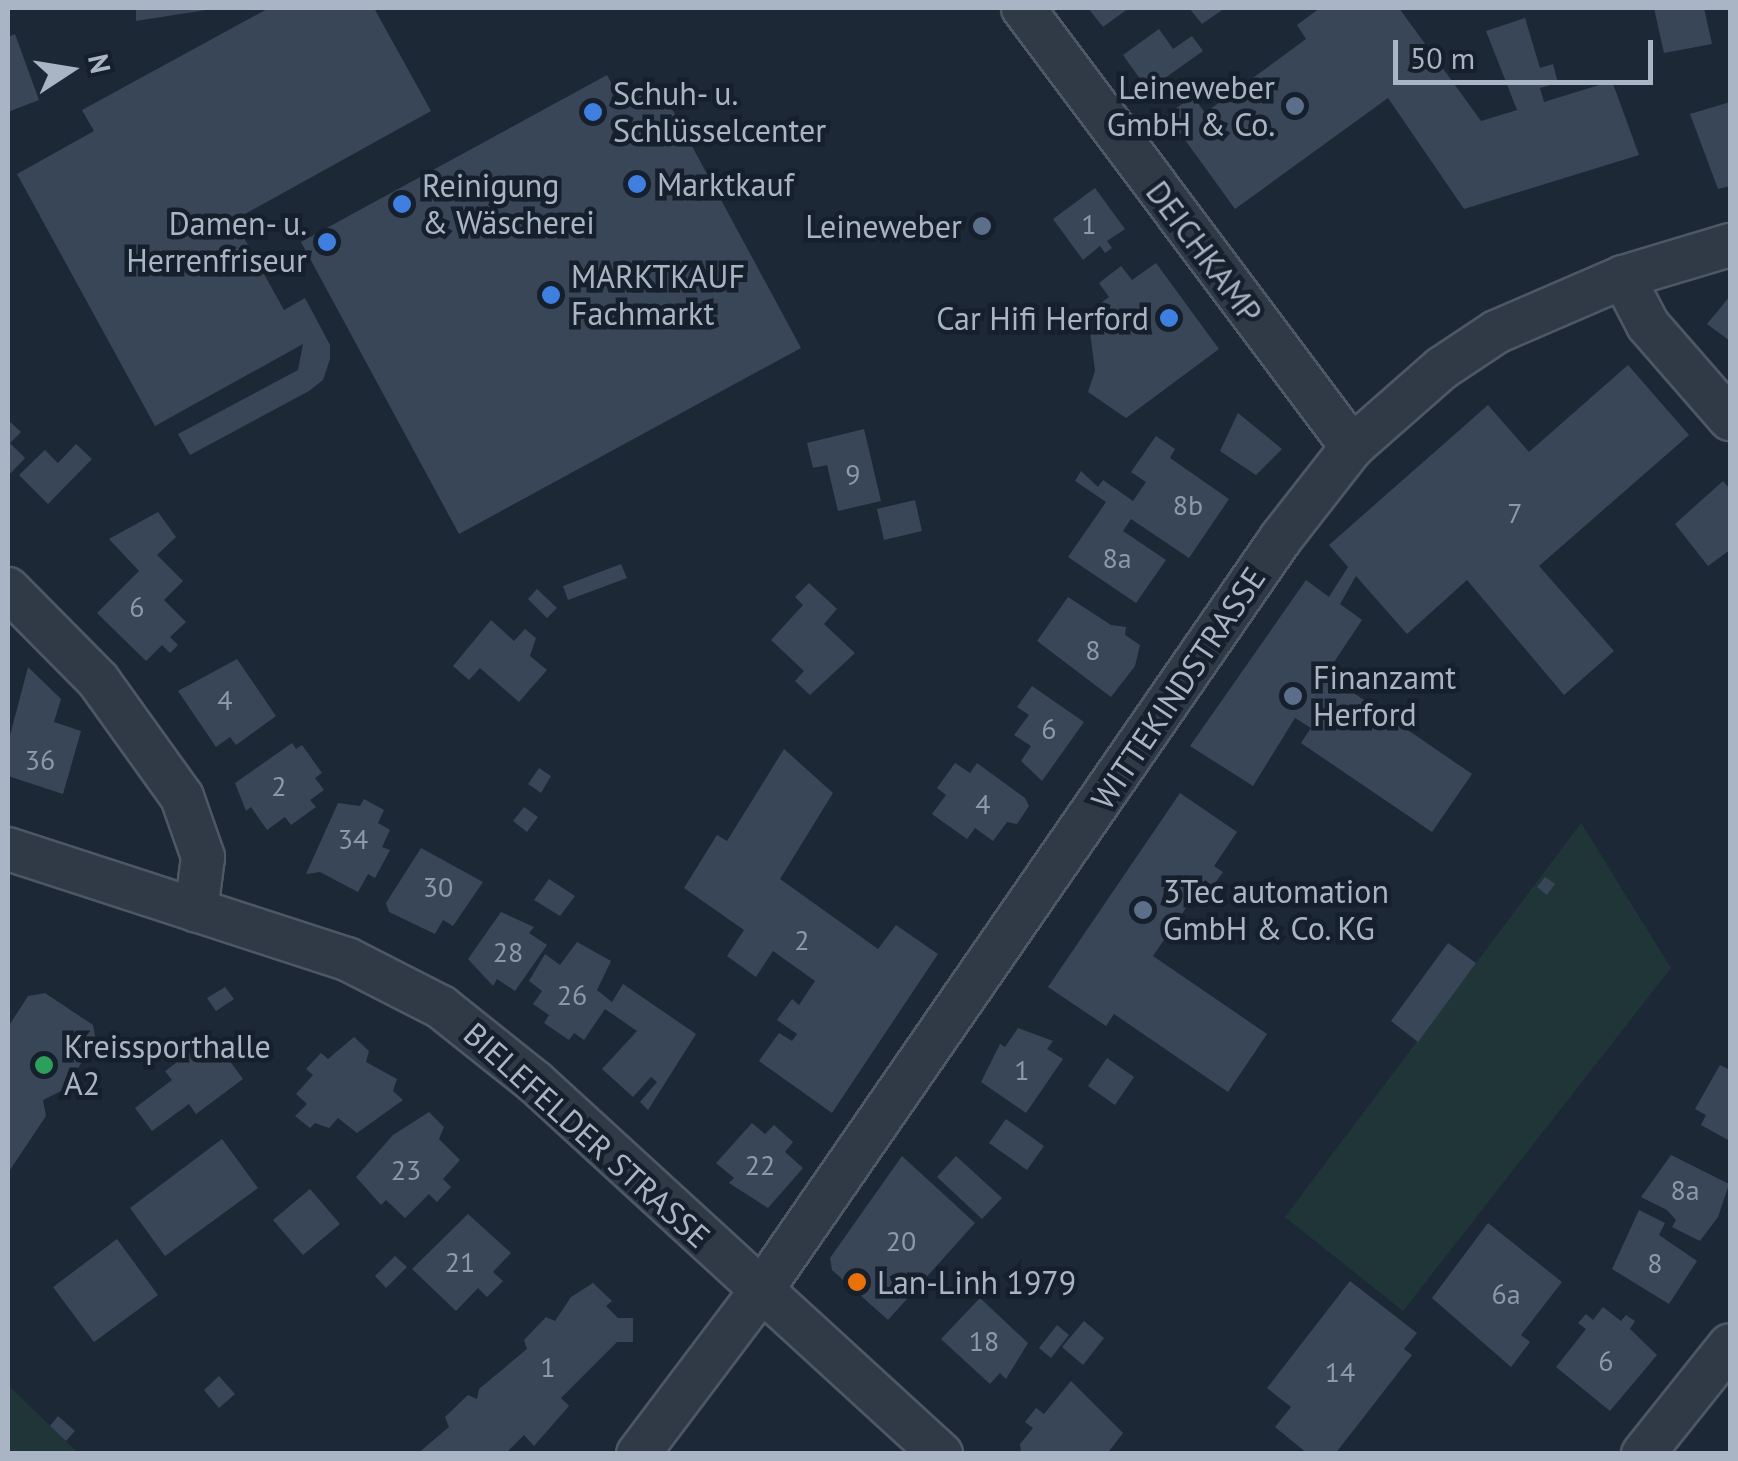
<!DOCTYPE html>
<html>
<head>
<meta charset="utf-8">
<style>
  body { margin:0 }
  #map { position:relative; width:1738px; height:1461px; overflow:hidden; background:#1d2837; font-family:"PT Sans",sans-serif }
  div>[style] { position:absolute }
  .green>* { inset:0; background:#1f3538 }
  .building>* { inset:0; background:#384658 }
  .roads { filter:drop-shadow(2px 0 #4d5766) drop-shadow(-2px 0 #4d5766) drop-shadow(0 2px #4d5766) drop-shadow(0 -2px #4d5766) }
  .minor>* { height:42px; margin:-21px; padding:0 21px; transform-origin:21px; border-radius:21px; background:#303a47 }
  .dots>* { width:28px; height:28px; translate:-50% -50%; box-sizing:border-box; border:5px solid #161f2c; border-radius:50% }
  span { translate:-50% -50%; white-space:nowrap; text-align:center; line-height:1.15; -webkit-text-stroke:9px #161f2c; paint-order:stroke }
  .number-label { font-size:28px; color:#8d98aa }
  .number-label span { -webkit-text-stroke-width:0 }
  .poi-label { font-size:32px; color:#a9b4c5 }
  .right { translate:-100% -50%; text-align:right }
  .left { translate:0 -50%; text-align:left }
  .street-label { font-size:32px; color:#a9b4c5 }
  .frame { position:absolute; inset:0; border:10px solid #a9b4c5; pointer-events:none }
  .north { position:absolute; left:20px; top:20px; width:100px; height:100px; -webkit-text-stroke:8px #161f2c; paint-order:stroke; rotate:78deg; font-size:28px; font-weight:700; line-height:40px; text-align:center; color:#a9b4c5 }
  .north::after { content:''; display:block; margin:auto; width:35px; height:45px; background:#a9b4c5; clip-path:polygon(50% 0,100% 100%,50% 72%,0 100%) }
  .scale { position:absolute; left:1393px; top:40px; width:260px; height:45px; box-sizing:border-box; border:5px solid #a9b4c5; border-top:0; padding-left:12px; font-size:30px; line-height:35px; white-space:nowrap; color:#a9b4c5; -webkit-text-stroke:8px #161f2c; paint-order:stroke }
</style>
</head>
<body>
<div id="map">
  <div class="green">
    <i style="clip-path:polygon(1581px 823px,1671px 968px,1403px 1311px,1285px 1217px)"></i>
    <i style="clip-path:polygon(8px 1385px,78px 1453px,8px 1453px)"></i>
  </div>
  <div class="building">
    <i style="clip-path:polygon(136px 8px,205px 8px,206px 10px,136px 21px)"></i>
    <i style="clip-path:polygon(269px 8px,374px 8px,431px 111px,234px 220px,284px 310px,305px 298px,330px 345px,330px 359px,323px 380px,309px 391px,190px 455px,178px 434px,298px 370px,303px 344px,155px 426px,17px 174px,94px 131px,82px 110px)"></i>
    <i style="clip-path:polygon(1088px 8px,1129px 8px,1103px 27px)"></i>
    <i style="clip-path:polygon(1189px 8px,1225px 8px,1202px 24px)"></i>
    <i style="clip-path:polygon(1320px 8px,1399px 8px,1481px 121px,1517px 110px,1486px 31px,1525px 18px,1540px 68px,1553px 64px,1558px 83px,1540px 88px,1544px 102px,1612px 81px,1639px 155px,1464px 209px,1388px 98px,1235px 209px,1167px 115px,1193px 96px,1205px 113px,1306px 39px,1297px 25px)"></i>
    <i style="clip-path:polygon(1654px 8px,1704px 8px,1712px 44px,1664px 53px)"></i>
    <i style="clip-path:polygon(1159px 29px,1173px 49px,1192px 36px,1203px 51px,1148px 90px,1123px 55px)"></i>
    <i style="clip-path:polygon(15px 34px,39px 100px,8px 112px,8px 37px)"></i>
    <i style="clip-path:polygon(607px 75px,623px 105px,659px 85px,801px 348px,459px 534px,301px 242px)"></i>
    <i style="clip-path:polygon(1730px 102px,1730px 186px,1718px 189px,1690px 114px)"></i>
    <i style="clip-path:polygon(1095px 188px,1125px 229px,1107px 241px,1112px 248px,1105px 253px,1100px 246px,1083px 260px,1053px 219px)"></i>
    <i style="clip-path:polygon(1156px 263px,1219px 349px,1126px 418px,1088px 392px,1095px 371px,1089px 324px,1093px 309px,1109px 297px,1099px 283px,1121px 266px,1132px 280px)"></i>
    <i style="clip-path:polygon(1730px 296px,1730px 341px,1707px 324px)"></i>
    <i style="clip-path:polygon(1628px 365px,1689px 435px,1539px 566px,1614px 651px,1564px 695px,1467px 580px,1407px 634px,1356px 576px,1340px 604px,1362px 620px,1326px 674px,1472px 774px,1432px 832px,1301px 743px,1311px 728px,1295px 718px,1253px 786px,1190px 746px,1306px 580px,1329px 597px,1348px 567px,1329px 545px,1488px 405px,1529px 452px)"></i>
    <i style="clip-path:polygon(1238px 413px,1282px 449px,1256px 475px,1220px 451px)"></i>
    <i style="clip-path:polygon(8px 420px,21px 432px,10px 443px,25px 458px,8px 476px)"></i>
    <i style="clip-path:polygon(864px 429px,881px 501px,838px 511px,827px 465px,813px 468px,807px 443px)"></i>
    <i style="clip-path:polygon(1156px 436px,1175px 449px,1170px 458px,1229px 499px,1189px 558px,1131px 519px,1123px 531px,1166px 560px,1136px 603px,1068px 557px,1106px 502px,1075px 481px,1081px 471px,1098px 487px,1103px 480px,1133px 501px,1146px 482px,1131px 472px)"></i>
    <i style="clip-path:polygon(76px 444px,92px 459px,48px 504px,19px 475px,45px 450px,58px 463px)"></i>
    <i style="clip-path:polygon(1723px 481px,1730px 489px,1730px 550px,1708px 566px,1675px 524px)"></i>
    <i style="clip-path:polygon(915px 500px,922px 531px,884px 540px,877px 509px)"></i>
    <i style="clip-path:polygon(158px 512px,176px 537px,157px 555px,183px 581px,164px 600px,186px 622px,170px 637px,178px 645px,170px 653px,162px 645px,146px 661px,97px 613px,139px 571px,109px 539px)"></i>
    <i style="clip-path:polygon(621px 564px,627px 578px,568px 600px,563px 586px)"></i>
    <i style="clip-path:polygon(809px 583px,837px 609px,824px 624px,855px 653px,810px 695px,795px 681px,804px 671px,771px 640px,803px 605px,795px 597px)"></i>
    <i style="clip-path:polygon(537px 589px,557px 608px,547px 618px,528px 599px)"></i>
    <i style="clip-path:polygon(1068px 597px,1111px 625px,1126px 627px,1125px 635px,1140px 645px,1135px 666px,1111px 697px,1037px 641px)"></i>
    <i style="clip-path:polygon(491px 620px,514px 641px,525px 629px,536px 638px,530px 656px,547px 670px,519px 702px,480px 668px,469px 680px,453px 666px)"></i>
    <i style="clip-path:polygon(237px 659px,276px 716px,236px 745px,230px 737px,216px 747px,178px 691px)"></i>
    <i style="clip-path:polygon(28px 667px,61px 699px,54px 722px,81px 731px,63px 794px,8px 776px,8px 743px)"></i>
    <i style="clip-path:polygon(1032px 686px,1084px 722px,1042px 781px,1021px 761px,1031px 746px,1014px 735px,1029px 715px,1017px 707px)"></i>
    <i style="clip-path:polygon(292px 743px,296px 749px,302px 745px,322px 773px,315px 778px,324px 790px,310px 800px,316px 807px,291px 825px,285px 817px,267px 830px,251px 807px,246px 811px,235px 783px)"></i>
    <i style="clip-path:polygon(784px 749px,833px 793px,780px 879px,878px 949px,896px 925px,938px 954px,832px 1113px,759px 1061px,779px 1033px,792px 1041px,797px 1034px,777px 1020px,792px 999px,799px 1005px,815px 981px,773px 951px,756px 977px,727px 956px,744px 930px,684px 888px,717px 835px,727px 841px)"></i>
    <i style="clip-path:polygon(955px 763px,970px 773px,977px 763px,1025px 798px,1029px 806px,1017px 824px,1007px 822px,993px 841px,975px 828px,967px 839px,932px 814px,946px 795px,937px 788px)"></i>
    <i style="clip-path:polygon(539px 768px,551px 776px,541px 793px,528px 784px)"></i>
    <i style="clip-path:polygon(1180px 793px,1237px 832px,1214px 866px,1223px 872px,1213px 886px,1205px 880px,1153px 956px,1267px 1034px,1228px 1092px,1114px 1014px,1106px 1026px,1048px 987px)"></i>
    <i style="clip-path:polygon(364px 799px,384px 810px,378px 823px,390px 830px,382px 847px,390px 850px,375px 878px,368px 874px,358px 892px,320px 872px,306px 874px,338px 803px,360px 806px)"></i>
    <i style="clip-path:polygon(524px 807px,538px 817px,527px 832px,513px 821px)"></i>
    <i style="clip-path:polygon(421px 848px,483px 882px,453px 926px,443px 920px,435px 934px,389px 912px,386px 903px)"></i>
    <i style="clip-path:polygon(1545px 877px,1555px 884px,1547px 895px,1537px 887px)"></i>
    <i style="clip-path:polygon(549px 879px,575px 896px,560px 916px,534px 900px)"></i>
    <i style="clip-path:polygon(501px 912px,534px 927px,529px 933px,547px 945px,515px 991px,497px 979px,493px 986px,468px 959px)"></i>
    <i style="clip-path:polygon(577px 942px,611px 961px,597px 990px,612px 1002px,623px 984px,696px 1034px,648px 1110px,640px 1102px,657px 1082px,651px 1077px,633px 1097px,602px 1069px,637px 1031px,605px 1009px,584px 1040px,574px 1033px,569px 1040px,544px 1023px,549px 1015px,533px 1004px,542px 991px,529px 981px,545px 954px,560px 965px)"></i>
    <i style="clip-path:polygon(1448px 943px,1476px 963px,1418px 1042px,1391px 1021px)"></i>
    <i style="clip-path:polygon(225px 987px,234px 999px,216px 1011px,207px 998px)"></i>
    <i style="clip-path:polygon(45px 993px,93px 1025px,96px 1041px,63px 1090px,43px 1100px,46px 1116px,8px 1173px,8px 1027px,28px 996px)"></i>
    <i style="clip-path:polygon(1018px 1028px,1053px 1041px,1047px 1049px,1063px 1059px,1026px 1113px,981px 1082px,1000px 1044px,1005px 1047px)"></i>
    <i style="clip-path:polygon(212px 1037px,243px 1079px,196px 1114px,189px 1104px,152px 1131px,135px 1108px,172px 1080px,165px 1071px)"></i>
    <i style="clip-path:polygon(354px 1037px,369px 1051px,366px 1062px,397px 1079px,393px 1091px,403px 1100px,357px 1133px,338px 1118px,329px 1128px,315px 1123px,310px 1128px,295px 1116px,307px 1104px,296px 1094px,313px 1075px,306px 1069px,321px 1053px,328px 1059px)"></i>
    <i style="clip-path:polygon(1107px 1058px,1134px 1077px,1115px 1105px,1088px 1086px)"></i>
    <i style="clip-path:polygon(1720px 1065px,1730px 1070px,1730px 1141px,1701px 1125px,1706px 1115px,1695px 1109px)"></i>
    <i style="clip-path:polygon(429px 1112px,444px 1127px,439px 1139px,460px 1160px,443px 1179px,451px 1187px,437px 1202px,429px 1194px,405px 1218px,386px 1200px,381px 1205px,356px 1177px,393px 1135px)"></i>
    <i style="clip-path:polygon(1006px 1119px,1044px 1146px,1027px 1170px,989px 1143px)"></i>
    <i style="clip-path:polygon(752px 1123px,765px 1134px,774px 1125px,793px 1142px,785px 1152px,803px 1168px,768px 1208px,729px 1183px,734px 1178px,716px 1163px)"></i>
    <i style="clip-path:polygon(222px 1139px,258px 1188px,165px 1256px,130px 1208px)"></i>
    <i style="clip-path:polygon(1671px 1155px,1729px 1184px,1718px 1217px,1700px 1241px,1672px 1227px,1676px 1220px,1667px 1210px,1641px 1197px)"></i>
    <i style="clip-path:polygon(902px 1156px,975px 1223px,888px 1320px,832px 1270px,830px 1258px)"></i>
    <i style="clip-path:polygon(956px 1156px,1002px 1198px,982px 1219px,937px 1177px)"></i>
    <i style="clip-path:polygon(310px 1189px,340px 1224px,303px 1255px,273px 1220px)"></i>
    <i style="clip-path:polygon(1639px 1210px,1665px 1223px,1659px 1235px,1697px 1261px,1669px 1304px,1612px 1269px)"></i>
    <i style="clip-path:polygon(468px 1214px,511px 1253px,493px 1272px,503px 1281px,487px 1297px,478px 1288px,456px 1311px,412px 1269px)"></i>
    <i style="clip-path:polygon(1488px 1223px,1562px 1282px,1521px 1335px,1530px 1342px,1511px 1367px,1432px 1298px)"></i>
    <i style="clip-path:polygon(117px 1239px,158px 1295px,94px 1342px,53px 1287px)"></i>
    <i style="clip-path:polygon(395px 1256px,407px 1267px,386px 1288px,375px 1276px)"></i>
    <i style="clip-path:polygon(1350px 1281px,1417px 1333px,1404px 1349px,1412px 1355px,1335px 1454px,1308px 1454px,1275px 1427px,1291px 1407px,1267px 1388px)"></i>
    <i style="clip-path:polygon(593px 1283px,612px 1301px,606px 1306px,618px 1318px,633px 1318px,633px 1342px,617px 1342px,561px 1398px,569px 1406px,534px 1446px,524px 1435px,505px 1454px,417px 1454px,449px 1427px,445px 1417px,468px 1395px,477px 1399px,479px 1389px,527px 1349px,524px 1340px,546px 1317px,555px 1321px,571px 1297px)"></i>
    <i style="clip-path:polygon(980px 1298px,1028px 1343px,1006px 1379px,1000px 1373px,990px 1384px,941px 1339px)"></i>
    <i style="clip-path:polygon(1603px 1307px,1621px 1321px,1626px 1315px,1635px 1321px,1630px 1329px,1657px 1355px,1610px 1411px,1556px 1367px,1586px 1329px,1578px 1323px,1586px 1314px,1593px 1320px)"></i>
    <i style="clip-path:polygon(1084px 1321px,1104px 1338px,1083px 1365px,1062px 1347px)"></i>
    <i style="clip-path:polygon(1057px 1325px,1069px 1335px,1051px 1358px,1039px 1348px)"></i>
    <i style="clip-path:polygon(219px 1376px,235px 1394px,219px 1408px,204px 1390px)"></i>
    <i style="clip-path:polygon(1071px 1381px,1123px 1433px,1107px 1454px,1021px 1454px,1020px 1444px,1033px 1428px,1025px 1422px,1036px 1408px,1044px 1414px)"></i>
    <i style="clip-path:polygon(58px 1416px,75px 1431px,66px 1441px,50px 1426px)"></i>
  </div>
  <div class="roads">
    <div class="minor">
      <i style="left:1023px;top:8px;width:549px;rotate:53.15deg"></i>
      <i style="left:1623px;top:277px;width:54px;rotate:62.5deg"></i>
      <i style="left:1648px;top:325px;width:125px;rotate:48.9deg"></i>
      <i style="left:8px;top:589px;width:128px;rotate:45.3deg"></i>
      <i style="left:98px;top:680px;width:144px;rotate:54.3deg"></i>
      <i style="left:182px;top:797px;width:64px;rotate:70.7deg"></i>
      <i style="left:203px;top:857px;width:54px;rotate:97.4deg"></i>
      <i style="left:8px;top:849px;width:356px;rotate:18deg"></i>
      <i style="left:347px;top:959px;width:106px;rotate:27.1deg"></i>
      <i style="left:441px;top:1007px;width:120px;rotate:38.6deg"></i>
      <i style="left:535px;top:1082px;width:551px;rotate:42.5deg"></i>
      <i style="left:638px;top:1454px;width:204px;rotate:-53deg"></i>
      <i style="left:761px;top:1291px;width:915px;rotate:-55.37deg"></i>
      <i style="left:1281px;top:538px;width:115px;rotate:-52deg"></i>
      <i style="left:1352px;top:447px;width:120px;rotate:-41.3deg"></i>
      <i style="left:1442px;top:368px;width:65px;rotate:-33.7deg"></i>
      <i style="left:1496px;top:332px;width:138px;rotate:-23.4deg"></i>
      <i style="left:1623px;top:277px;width:112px;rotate:-16.7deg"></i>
      <i style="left:1643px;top:1454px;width:139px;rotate:-51.4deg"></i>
    </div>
  </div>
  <div class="dots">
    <i style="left:1295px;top:106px;background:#5c6f8a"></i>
    <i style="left:593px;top:112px;background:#3f7fe0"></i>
    <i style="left:637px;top:184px;background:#3f7fe0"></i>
    <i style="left:402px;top:204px;background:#3f7fe0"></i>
    <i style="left:982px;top:226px;background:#5c6f8a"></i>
    <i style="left:327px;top:242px;background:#3f7fe0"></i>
    <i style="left:551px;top:295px;background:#3f7fe0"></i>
    <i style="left:1169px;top:318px;background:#3f7fe0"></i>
    <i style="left:1293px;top:696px;background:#5c6f8a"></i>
    <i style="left:1143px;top:910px;background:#5c6f8a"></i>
    <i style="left:44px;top:1065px;background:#2e9e5b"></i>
    <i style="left:857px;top:1282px;background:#e8710a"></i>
  </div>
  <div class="number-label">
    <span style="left:1089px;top:224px">1</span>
    <span style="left:853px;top:474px">9</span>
    <span style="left:1188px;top:505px">8b</span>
    <span style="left:1515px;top:513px">7</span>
    <span style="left:1117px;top:558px">8a</span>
    <span style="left:137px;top:607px">6</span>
    <span style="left:1093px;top:650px">8</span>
    <span style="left:225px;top:700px">4</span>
    <span style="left:1049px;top:729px">6</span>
    <span style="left:40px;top:760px">36</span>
    <span style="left:279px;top:786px">2</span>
    <span style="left:983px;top:804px">4</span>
    <span style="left:353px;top:839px">34</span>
    <span style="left:438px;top:887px">30</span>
    <span style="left:802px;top:940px">2</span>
    <span style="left:508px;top:952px">28</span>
    <span style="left:572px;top:995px">26</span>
    <span style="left:1022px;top:1070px">1</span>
    <span style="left:760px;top:1165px">22</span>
    <span style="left:406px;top:1170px">23</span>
    <span style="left:1685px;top:1190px">8a</span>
    <span style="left:901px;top:1241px">20</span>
    <span style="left:460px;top:1262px">21</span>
    <span style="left:1655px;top:1263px">8</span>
    <span style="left:1506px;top:1294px">6a</span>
    <span style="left:984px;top:1341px">18</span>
    <span style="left:1606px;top:1361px">6</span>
    <span style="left:548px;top:1367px">1</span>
    <span style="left:1340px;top:1372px">14</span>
  </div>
  <div class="poi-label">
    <span class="right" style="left:1275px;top:106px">Leineweber<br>GmbH &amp; Co.</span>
    <span class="left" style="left:613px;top:112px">Schuh- u.<br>Schlüsselcenter</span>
    <span class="left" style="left:657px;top:184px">Marktkauf</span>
    <span class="left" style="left:422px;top:204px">Reinigung<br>&amp; Wäscherei</span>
    <span class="right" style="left:307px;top:242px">Damen- u.<br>Herrenfriseur</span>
    <span class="right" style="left:962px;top:226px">Leineweber</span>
    <span class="left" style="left:571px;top:295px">MARKTKAUF<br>Fachmarkt</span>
    <span class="right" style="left:1149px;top:318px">Car Hifi Herford</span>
    <span class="left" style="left:1313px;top:696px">Finanzamt<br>Herford</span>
    <span class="left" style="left:1163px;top:910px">3Tec automation<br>GmbH &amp; Co. KG</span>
    <span class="left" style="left:64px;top:1065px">Kreissporthalle<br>A2</span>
    <span class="left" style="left:877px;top:1282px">Lan-Linh 1979</span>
  </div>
  <div class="street-label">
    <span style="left:1204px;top:252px;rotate:53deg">DEICHKAMP</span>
    <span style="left:1178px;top:688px;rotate:-56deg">WITTEKINDSTRASSE</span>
    <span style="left:587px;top:1135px;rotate:42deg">BIELEFELDER STRASSE</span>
  </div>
  <div class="frame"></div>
  <div class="north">N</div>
  <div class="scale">50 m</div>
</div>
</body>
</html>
